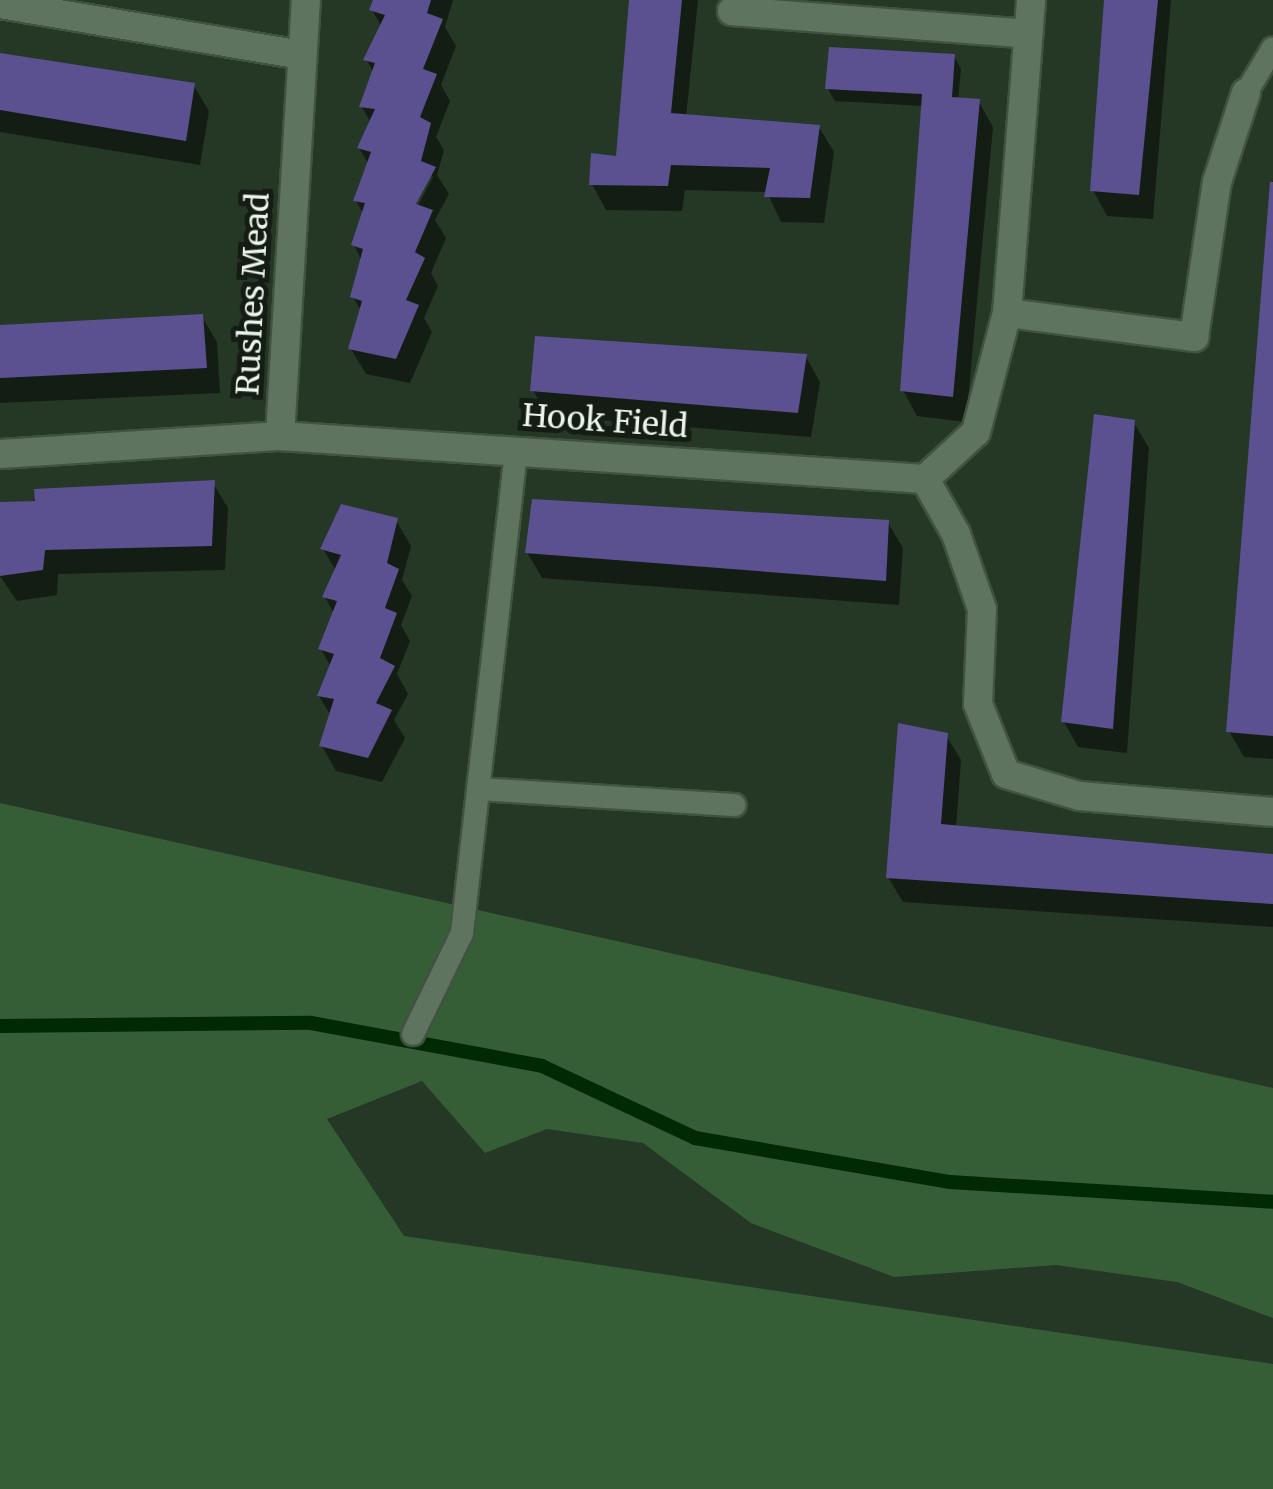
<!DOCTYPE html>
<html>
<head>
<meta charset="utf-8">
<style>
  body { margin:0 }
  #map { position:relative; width:1273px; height:1489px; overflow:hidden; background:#253725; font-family:Merriweather,serif }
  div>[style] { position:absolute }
  .green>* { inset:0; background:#365e36 }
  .shadow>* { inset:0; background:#0007 }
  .stream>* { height:14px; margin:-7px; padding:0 7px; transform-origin:7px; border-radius:7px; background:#002a03 }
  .building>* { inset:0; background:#5b5191 }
  .roads { filter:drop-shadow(2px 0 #425242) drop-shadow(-2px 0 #425242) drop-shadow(0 2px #425242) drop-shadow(0 -2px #425242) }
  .service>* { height:22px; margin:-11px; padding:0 11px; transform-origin:11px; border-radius:11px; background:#5f745f }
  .minor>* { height:28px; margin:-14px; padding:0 14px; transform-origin:14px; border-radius:14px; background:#5f745f }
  span { translate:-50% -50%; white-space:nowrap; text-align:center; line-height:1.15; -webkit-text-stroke:10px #141c14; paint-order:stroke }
  .street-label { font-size:32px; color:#eaf6ea }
</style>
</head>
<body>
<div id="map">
  <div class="green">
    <i style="clip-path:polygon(0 803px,1273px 1088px,1273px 1318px,1177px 1282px,1056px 1265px,894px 1277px,751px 1223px,643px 1143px,547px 1129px,485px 1153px,422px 1081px,327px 1119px,404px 1236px,1273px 1364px,1273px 1489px,0 1489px)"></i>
  </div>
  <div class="shadow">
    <i style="clip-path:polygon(evenodd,376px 0,453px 0,445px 27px,456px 46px,441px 85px,450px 101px,436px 137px,444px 150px,437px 175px,449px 194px,435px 220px,446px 238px,431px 273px,438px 286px,424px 318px,432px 332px,410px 383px,366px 374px,351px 349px,362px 312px,353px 297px,362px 261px,354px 245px,364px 215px,356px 201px,369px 165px,359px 148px,371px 123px,362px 107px,374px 73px,366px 59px,382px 27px,372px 10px,376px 0,429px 173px,433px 177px,412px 217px,408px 214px,429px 173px)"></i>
    <i style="clip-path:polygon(632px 0,698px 0,686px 117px,819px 127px,834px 152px,824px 223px,781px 222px,767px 192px,685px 190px,682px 211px,606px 210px,592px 184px,618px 159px)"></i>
    <i style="clip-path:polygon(1107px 0,1171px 0,1153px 219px,1107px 216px,1093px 190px)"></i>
    <i style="clip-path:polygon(0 56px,194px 86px,209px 111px,200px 165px,0 132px)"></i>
    <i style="clip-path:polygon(954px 56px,961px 69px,958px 100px,979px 102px,993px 127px,966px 422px,917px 416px,903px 390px,924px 106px,835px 101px,828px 89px)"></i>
    <i style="clip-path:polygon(1273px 179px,1273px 759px,1244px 757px,1229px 731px)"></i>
    <i style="clip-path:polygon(202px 317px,217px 342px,220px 393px,0 403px,0 327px)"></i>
    <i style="clip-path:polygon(806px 357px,820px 382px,811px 437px,548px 416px,533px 390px)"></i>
    <i style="clip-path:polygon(1134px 423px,1149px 448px,1127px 753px,1078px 747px,1064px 722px)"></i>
    <i style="clip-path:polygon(213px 483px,228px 508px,225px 570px,58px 574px,57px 595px,17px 601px,0 576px,0 504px)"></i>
    <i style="clip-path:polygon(396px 520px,411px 546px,402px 580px,412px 596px,401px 625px,410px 641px,397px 674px,408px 694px,394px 720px,405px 738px,382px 782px,336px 771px,322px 746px,331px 716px,319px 696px,331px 667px,321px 649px,334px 614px,325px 597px,336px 571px,323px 549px)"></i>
    <i style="clip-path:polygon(888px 523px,903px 548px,899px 605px,542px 578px,527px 552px)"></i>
    <i style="clip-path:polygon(946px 735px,961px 760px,956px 828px,1273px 857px,1273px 927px,903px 902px,888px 877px)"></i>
  </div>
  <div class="stream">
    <i style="left:0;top:1026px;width:311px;rotate:-0.6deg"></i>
    <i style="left:311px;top:1023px;width:235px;rotate:10.5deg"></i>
    <i style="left:542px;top:1066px;width:169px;rotate:25.2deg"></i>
    <i style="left:695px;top:1138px;width:259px;rotate:9.8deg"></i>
    <i style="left:950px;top:1182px;width:324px;rotate:3.5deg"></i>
  </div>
  <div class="building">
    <i style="clip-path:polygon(373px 0,431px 0,427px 13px,443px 19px,423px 69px,437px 74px,420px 117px,431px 123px,421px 161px,436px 167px,416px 204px,433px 210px,415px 252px,425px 258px,406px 300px,419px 305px,396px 359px,348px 349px,362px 301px,350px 297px,363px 249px,351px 245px,365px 203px,353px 201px,371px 152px,357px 148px,375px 109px,359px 107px,375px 63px,363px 60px,385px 15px,369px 10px)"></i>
    <i style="clip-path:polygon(629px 0,682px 0,671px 113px,820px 125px,810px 198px,764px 197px,770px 168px,671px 165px,668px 186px,589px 185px,591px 153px,616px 156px)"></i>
    <i style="clip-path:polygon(1104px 0,1158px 0,1139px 195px,1090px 191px)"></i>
    <i style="clip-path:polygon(829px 47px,955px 54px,952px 97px,980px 99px,953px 397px,900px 391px,922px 94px,825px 89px)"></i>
    <i style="clip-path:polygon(0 53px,195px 83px,186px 141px,0 110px)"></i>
    <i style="clip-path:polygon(1270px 182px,1273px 182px,1273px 736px,1226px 732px)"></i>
    <i style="clip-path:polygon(203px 314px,207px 368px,0 378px,0 325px)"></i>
    <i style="clip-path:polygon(535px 336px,807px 354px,798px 413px,530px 391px)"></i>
    <i style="clip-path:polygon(1094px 414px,1135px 420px,1113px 729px,1061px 722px)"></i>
    <i style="clip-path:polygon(215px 480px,212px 546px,45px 550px,43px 570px,0 576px,0 502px,35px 501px,34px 489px)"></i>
    <i style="clip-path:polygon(532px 499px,889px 520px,886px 581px,525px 553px)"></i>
    <i style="clip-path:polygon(341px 504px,398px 518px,387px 563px,399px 569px,385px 608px,397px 613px,380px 658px,395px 666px,376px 703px,392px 710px,368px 758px,319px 746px,334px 699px,317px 696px,334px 654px,318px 649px,337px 601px,322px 597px,341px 555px,320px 549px)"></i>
    <i style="clip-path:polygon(898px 723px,948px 733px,941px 824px,1273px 854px,1273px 904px,886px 878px)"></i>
  </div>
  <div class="roads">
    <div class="service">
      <i style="left:1246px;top:93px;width:52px;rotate:-59deg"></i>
      <i style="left:478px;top:789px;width:257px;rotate:3.6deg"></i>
      <i style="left:413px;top:1034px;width:112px;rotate:-64.1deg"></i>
      <i style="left:462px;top:933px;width:486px;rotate:-83.6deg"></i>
    </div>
    <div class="minor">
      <i style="left:0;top:4px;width:305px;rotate:9.6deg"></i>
      <i style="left:732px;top:11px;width:297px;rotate:4.4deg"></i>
      <i style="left:1007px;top:313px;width:189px;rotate:7.3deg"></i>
      <i style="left:1194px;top:337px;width:157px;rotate:-81.6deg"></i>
      <i style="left:1217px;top:182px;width:94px;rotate:-72deg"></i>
      <i style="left:280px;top:436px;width:646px;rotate:3.81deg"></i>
      <i style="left:925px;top:479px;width:69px;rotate:-42.7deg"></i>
      <i style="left:976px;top:432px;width:123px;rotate:-75.4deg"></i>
      <i style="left:1007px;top:313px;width:314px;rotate:-85.6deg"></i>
      <i style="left:0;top:454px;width:281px;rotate:-3.7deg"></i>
      <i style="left:280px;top:436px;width:437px;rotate:-86.6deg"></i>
      <i style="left:925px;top:479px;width:63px;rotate:60.6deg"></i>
      <i style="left:956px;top:534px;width:79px;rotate:70.9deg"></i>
      <i style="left:982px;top:609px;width:95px;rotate:92.4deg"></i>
      <i style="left:978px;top:704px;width:75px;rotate:68.2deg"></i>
      <i style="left:1006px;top:774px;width:76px;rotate:16.8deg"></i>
      <i style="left:1079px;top:796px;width:195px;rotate:4.7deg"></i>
    </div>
  </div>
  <div class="street-label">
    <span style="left:253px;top:294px;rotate:-87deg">Rushes Mead</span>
    <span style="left:605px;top:421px;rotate:4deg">Hook Field</span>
  </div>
</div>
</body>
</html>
